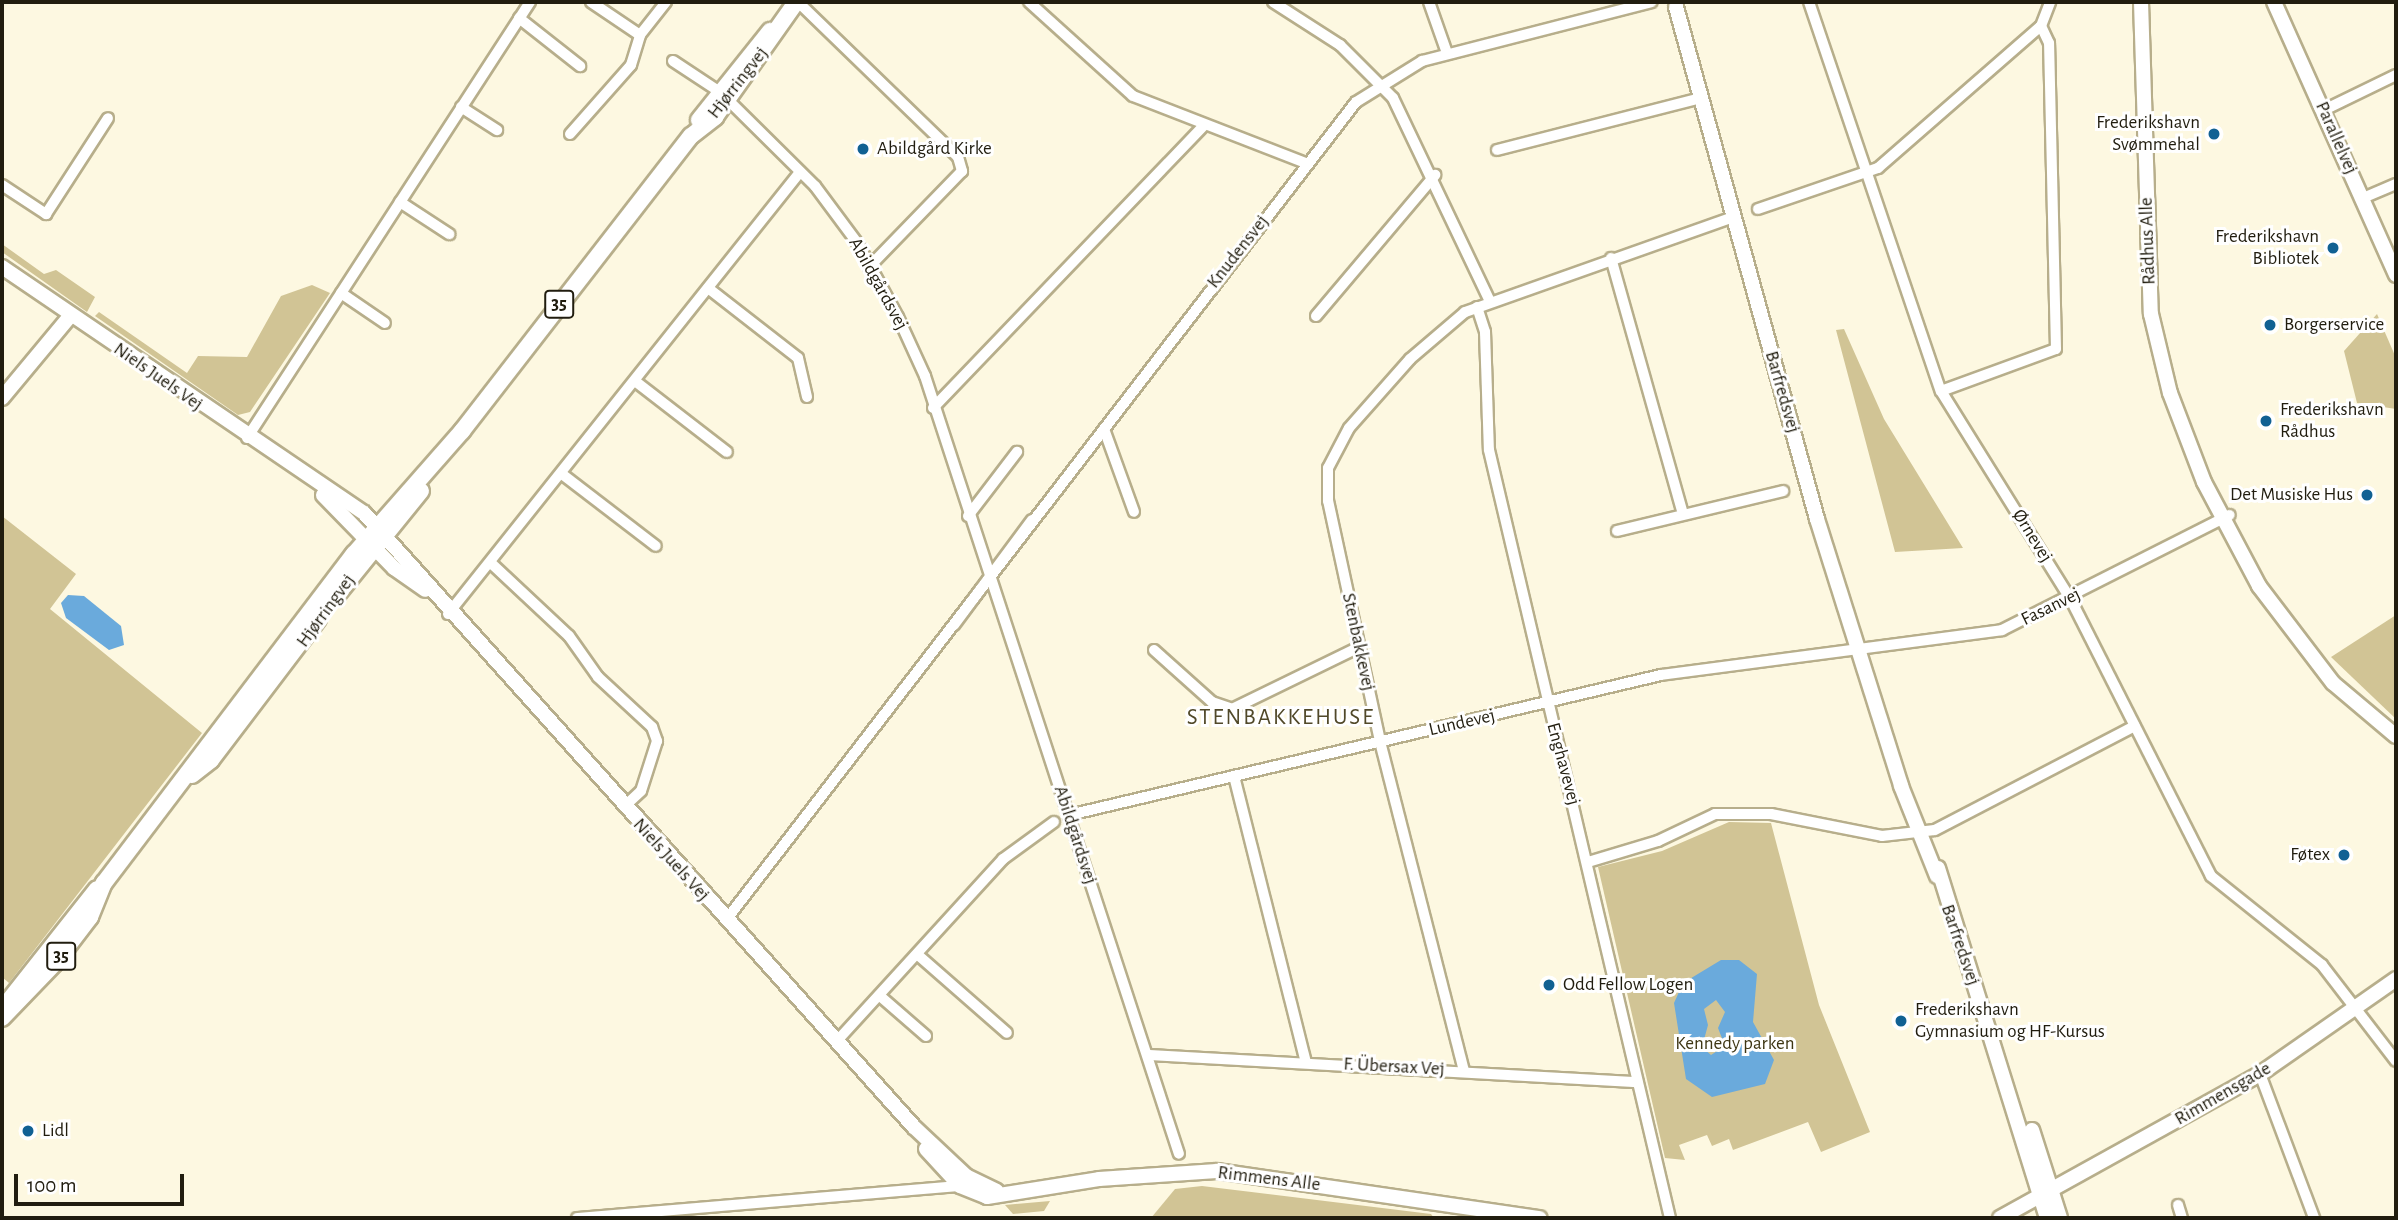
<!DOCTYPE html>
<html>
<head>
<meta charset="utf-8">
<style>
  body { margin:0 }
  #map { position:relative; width:2398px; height:1220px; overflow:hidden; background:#fdf8e1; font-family:"Alegreya Sans",sans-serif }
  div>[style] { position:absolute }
  .green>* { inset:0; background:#d1c495 }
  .water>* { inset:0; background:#6aaadc }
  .roads { filter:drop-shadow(2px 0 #b7ae8b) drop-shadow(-2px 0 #b7ae8b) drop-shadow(0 2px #b7ae8b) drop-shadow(0 -2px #b7ae8b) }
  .street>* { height:10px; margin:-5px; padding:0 5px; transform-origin:5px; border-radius:5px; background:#fff }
  .secondary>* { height:14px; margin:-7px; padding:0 7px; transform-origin:7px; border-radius:7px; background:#fff }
  .primary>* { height:16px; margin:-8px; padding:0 8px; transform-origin:8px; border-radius:8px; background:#fff }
  .dots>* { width:19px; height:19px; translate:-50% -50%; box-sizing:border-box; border:4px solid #fff; border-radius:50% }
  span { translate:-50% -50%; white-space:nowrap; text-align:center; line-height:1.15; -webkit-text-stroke:6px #fff; paint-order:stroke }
  .shield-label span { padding:2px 5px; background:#fff; border:2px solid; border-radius:5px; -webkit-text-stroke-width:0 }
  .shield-label { font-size:18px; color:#211d0f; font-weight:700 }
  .street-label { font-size:19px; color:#211d0f }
  .poi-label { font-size:19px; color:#211d0f }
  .right { translate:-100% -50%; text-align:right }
  .left { translate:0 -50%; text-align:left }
  .park-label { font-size:19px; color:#3e3614 }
  .quarter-label { font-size:23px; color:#514929; letter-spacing:2px }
  .frame { position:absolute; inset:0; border:4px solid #211d0f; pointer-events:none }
  .scale { position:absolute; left:14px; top:1174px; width:170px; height:32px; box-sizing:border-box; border:4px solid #211d0f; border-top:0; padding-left:9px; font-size:21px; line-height:24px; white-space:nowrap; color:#211d0f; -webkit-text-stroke:5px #fff; paint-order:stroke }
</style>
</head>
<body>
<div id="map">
  <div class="green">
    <i style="clip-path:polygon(2px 244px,44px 274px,56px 270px,95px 297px,87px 312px,2px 252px)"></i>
    <i style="clip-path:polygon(312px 285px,330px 293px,250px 412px,238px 415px,95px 316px,99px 312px,187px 373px,198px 356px,247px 357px,281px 296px)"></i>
    <i style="clip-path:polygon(2377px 314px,2396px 358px,2396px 409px,2357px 403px,2344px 351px)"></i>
    <i style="clip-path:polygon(1844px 329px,1884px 419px,1963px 548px,1895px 552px,1836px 330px)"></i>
    <i style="clip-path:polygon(2px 516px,76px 574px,50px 609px,202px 733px,9px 983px,2px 977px)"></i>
    <i style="clip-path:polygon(2396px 615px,2396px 719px,2331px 657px)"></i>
    <i style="clip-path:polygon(1729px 822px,1771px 823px,1819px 1005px,1870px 1132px,1821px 1152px,1808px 1122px,1733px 1150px,1729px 1139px,1712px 1146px,1707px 1135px,1679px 1145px,1685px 1160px,1665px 1158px,1598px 867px,1662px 851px)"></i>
    <i style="clip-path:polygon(1202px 1186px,1431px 1214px,1434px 1218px,1151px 1218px,1175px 1189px)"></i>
    <i style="clip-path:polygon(1050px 1201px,1044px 1211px,1013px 1214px,1005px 1205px)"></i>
  </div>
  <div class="water">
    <i style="clip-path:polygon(68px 595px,84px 596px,121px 626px,124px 645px,109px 650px,66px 618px,61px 603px)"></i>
    <i style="clip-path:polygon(evenodd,1721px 960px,1739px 960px,1757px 974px,1753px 1022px,1774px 1060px,1765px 1084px,1712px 1097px,1686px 1079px,1674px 1003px,1683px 983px,1721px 960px,1716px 1000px,1725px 1012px,1718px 1028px,1725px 1046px,1711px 1055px,1702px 1047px,1708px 1025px,1704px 1009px,1716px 1000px)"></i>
  </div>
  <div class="roads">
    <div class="street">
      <i style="left:591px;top:2px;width:59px;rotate:34deg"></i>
      <i style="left:798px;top:2px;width:223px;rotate:44.1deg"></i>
      <i style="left:958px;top:157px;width:15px;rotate:74deg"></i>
      <i style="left:962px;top:171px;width:134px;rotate:134.1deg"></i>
      <i style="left:1029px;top:2px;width:140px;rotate:42.1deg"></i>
      <i style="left:1133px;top:96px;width:186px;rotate:21.2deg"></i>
      <i style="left:1273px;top:2px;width:80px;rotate:32.7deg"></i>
      <i style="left:1340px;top:45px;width:75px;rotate:45deg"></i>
      <i style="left:1393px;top:98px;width:225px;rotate:64.5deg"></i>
      <i style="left:1429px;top:2px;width:54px;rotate:70.6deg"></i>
      <i style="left:1809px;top:2px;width:411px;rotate:71.3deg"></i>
      <i style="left:1941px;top:391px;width:244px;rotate:58.1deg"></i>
      <i style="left:2070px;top:598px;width:312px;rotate:63.1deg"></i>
      <i style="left:2211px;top:876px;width:142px;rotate:38.7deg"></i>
      <i style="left:2322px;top:965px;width:121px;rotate:52.4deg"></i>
      <i style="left:519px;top:18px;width:78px;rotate:38.2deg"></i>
      <i style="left:673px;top:61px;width:56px;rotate:33.4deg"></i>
      <i style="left:720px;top:92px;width:134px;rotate:44.7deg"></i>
      <i style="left:815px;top:186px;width:72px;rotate:53.4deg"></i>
      <i style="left:858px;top:244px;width:83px;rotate:61.3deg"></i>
      <i style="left:898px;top:317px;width:65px;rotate:65.4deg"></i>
      <i style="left:925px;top:376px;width:818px;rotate:71.92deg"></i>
      <i style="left:461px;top:107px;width:43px;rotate:32.6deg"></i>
      <i style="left:2324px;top:110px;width:80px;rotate:-25.9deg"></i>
      <i style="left:570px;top:134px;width:92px;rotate:-48.5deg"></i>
      <i style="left:631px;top:65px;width:31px;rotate:-73deg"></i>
      <i style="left:640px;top:35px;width:42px;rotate:-51.8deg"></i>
      <i style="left:1497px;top:150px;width:211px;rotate:-14.3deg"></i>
      <i style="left:2px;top:185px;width:53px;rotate:33.4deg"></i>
      <i style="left:46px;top:214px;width:114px;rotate:-57.1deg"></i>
      <i style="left:2363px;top:198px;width:36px;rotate:-23deg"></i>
      <i style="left:400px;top:202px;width:59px;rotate:33.1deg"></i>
      <i style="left:1758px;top:209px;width:127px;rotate:-18.9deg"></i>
      <i style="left:1878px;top:168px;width:216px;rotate:-41.1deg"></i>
      <i style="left:2041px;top:26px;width:26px;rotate:-69deg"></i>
      <i style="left:1611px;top:258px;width:266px;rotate:74.3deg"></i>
      <i style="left:708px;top:288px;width:114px;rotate:37.9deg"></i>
      <i style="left:798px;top:358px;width:40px;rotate:77deg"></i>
      <i style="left:341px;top:293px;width:53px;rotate:34.3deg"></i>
      <i style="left:1477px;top:307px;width:26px;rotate:72deg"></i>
      <i style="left:1485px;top:332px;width:118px;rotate:88.1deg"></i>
      <i style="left:1489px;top:450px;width:789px;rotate:76.74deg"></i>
      <i style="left:1316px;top:316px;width:185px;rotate:-49.8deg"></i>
      <i style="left:635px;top:381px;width:116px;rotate:37.7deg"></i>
      <i style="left:1941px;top:391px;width:122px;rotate:-20.1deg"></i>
      <i style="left:2056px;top:349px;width:306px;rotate:-91.3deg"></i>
      <i style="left:2049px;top:43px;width:19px;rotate:-115deg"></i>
      <i style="left:933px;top:408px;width:390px;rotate:-46.2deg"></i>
      <i style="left:1104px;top:429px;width:88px;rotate:70.1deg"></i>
      <i style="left:247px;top:438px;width:520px;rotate:-57.01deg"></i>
      <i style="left:562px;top:474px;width:118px;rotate:37.5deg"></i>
      <i style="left:968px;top:516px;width:81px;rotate:-52.6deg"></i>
      <i style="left:1617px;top:531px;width:171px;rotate:-13.5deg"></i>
      <i style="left:492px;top:564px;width:105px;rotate:43.1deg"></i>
      <i style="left:569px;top:636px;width:50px;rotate:54.7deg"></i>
      <i style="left:598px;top:677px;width:74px;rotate:42.8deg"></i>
      <i style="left:652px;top:727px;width:15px;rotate:70deg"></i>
      <i style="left:657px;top:741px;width:52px;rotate:107.7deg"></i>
      <i style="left:641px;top:791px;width:23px;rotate:137deg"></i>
      <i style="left:448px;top:614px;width:565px;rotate:-51.47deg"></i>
      <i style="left:954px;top:625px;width:131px;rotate:-53.4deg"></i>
      <i style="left:1154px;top:650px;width:78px;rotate:41.9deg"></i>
      <i style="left:1212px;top:702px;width:21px;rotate:19deg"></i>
      <i style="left:1232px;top:709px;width:141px;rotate:-26deg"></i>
      <i style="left:1234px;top:776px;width:295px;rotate:75.9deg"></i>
      <i style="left:1069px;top:815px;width:608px;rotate:-13.31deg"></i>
      <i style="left:1661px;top:675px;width:344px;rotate:-7.5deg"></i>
      <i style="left:2002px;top:630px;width:255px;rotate:-26.8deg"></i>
      <i style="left:1588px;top:862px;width:73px;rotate:-16.7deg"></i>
      <i style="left:1658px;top:841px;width:63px;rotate:-25.3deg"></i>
      <i style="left:1715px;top:814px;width:56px"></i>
      <i style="left:1771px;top:814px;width:113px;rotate:11.2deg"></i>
      <i style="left:1882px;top:836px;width:53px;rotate:-6.5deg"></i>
      <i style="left:1935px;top:830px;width:225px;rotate:-27.5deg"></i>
      <i style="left:726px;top:920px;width:1032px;rotate:-52.4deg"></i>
      <i style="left:1356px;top:102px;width:78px;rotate:-31.8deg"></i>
      <i style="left:1422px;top:61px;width:237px;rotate:-14.4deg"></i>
      <i style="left:918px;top:955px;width:118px;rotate:41.2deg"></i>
      <i style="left:880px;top:996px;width:61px;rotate:41deg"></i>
      <i style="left:836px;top:1042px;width:248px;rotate:-47.6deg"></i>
      <i style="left:1003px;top:859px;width:63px;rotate:-36deg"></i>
      <i style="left:1150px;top:1055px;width:488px;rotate:3.2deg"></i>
      <i style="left:1464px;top:1071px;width:341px;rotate:-104.3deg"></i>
      <i style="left:1380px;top:741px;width:246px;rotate:-102.2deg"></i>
      <i style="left:1328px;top:501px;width:33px;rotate:-90deg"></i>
      <i style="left:1328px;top:468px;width:45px;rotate:-62.3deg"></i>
      <i style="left:1349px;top:428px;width:92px;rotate:-48.5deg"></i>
      <i style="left:1410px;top:359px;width:72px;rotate:-40.5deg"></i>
      <i style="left:1465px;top:312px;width:285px;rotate:-19.5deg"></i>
      <i style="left:2260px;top:1074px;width:154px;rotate:69.4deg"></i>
      <i style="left:2178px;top:1205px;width:14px;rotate:73deg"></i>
      <i style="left:577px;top:1218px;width:384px;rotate:-4.8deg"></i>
    </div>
    <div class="secondary">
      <i style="left:2141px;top:2px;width:312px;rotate:88.2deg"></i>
      <i style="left:2151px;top:314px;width:81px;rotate:76.5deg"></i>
      <i style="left:2170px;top:393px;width:95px;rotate:69.1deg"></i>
      <i style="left:2204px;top:482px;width:118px;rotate:62.1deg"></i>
      <i style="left:2259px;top:586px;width:122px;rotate:52.7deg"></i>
      <i style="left:2333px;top:683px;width:82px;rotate:40.1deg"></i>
      <i style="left:2274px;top:2px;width:299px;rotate:65.9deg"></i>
      <i style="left:1676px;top:7px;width:531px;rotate:74.6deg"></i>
      <i style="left:1817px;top:519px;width:280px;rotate:72.5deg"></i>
      <i style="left:1901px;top:786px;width:97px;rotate:68.2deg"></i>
      <i style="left:2px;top:267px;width:438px;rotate:34.2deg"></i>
      <i style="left:364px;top:513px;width:824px;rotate:48.15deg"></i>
      <i style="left:914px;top:1127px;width:71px;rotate:43.3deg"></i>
      <i style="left:966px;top:1176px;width:34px;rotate:26deg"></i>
      <i style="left:2px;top:398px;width:108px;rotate:-50.3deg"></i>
      <i style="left:323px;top:495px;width:102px;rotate:45.8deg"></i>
      <i style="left:394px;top:568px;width:38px;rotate:35deg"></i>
      <i style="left:1938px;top:868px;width:367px;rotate:72.7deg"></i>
      <i style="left:2032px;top:1130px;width:92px;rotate:72.3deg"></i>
      <i style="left:926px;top:1149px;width:50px;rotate:47.4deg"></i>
      <i style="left:960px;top:1186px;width:29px;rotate:22deg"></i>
      <i style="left:987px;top:1197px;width:113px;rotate:-9.1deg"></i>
      <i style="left:1099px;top:1179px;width:118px;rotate:-3.9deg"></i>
      <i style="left:1217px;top:1171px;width:326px;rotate:8.3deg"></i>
      <i style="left:2000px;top:1218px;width:297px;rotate:-29deg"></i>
      <i style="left:2260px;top:1074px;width:166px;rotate:-34.9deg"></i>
    </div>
    <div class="primary">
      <i style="left:699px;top:120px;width:114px;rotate:-51.4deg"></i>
      <i style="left:336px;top:596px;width:135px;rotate:-51deg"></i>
      <i style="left:192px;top:775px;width:24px;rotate:-38deg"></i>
      <i style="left:211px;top:760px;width:177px;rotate:-52.8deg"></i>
      <i style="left:7px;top:1003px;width:145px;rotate:-51.7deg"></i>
      <i style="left:2px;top:1018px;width:76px;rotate:-46.1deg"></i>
      <i style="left:55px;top:963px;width:58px;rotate:-52.7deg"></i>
      <i style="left:90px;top:917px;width:37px;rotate:-68deg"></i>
      <i style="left:104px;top:883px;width:413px;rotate:-52.8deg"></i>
      <i style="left:354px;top:554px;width:164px;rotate:-48.7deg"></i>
      <i style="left:462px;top:431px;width:373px;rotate:-52.2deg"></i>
      <i style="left:691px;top:136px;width:31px;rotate:-38deg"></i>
      <i style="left:715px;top:117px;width:141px;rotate:-54.8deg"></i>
    </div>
  </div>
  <div class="dots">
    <i style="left:2214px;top:134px;background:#116193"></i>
    <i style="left:863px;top:149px;background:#116193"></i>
    <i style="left:2333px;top:248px;background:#116193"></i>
    <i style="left:2270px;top:325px;background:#116193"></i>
    <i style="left:2266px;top:421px;background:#116193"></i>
    <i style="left:2367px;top:495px;background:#116193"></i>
    <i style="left:2344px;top:855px;background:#116193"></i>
    <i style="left:1549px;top:985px;background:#116193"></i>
    <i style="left:1901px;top:1021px;background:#116193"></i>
    <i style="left:28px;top:1131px;background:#116193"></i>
  </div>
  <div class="shield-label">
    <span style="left:559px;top:304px">35</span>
    <span style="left:61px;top:956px">35</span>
  </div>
  <div class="street-label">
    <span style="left:738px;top:83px;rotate:-52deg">Hjørringvej</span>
    <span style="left:2336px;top:138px;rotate:66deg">Parallelvej</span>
    <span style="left:2148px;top:241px;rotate:-92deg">Rådhus Alle</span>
    <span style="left:1238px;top:252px;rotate:-52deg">Knudensvej</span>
    <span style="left:878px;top:284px;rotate:61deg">Abildgårdsvej</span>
    <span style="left:158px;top:377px;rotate:35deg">Niels Juels Vej</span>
    <span style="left:1782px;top:392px;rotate:74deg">Barfredsvej</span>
    <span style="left:2032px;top:536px;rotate:58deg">Ørnevej</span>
    <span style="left:2051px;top:607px;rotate:-26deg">Fasanvej</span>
    <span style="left:326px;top:611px;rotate:-54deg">Hjørringvej</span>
    <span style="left:1358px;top:642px;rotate:78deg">Stenbakkevej</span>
    <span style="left:1462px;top:723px;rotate:-13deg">Lundevej</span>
    <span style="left:1563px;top:764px;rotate:75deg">Enghavevej</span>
    <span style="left:1075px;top:835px;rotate:72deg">Abildgårdsvej</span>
    <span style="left:671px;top:860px;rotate:48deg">Niels Juels Vej</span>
    <span style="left:1960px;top:945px;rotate:71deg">Barfredsvej</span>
    <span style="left:1394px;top:1067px;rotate:3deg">F. Übersax Vej</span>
    <span style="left:2223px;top:1094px;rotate:-30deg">Rimmensgade</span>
    <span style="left:1269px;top:1179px;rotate:7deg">Rimmens Alle</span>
  </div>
  <div class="poi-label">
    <span class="right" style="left:2200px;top:134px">Frederikshavn<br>Svømmehal</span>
    <span class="left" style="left:877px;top:149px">Abildgård Kirke</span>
    <span class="right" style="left:2319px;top:248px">Frederikshavn<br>Bibliotek</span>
    <span class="left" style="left:2284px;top:325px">Borgerservice</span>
    <span class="left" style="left:2280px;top:421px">Frederikshavn<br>Rådhus</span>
    <span class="right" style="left:2353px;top:495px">Det Musiske Hus</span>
    <span class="right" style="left:2330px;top:855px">Føtex</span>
    <span class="left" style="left:1563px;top:985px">Odd Fellow Logen</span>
    <span class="left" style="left:1915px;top:1021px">Frederikshavn<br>Gymnasium og HF-Kursus</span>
    <span class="left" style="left:42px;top:1131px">Lidl</span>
  </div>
  <div class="park-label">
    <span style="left:1735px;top:1044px">Kennedy parken</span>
  </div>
  <div class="quarter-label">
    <span style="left:1281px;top:718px">STENBAKKEHUSE</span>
  </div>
  <div class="frame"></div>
  <div class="scale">100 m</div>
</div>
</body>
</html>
